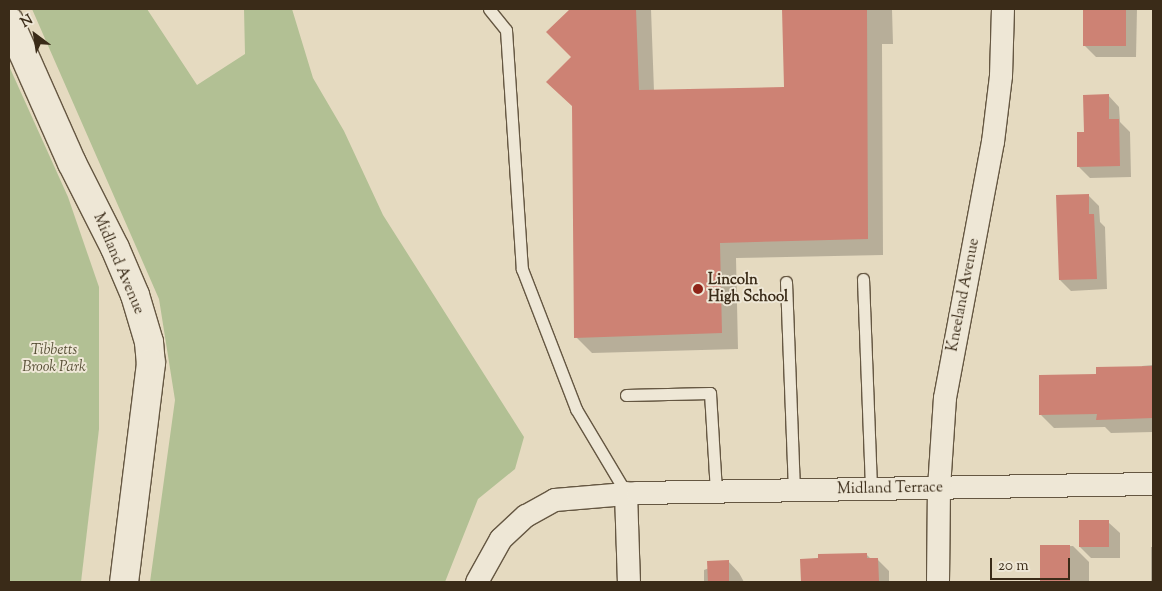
<!DOCTYPE html>
<html>
<head>
<meta charset="utf-8">
<style>
  body { margin:0 }
  #map { position:relative; width:1162px; height:591px; overflow:hidden; background:#e5dac0; font-family:"Sorts Mill Goudy",serif }
  div>[style] { position:absolute }
  .green>* { inset:0; background:#b2c094 }
  .shadow>* { inset:0; background:#0003 }
  .building>* { inset:0; background:#cd8274 }
  .roads { filter:drop-shadow(1px 0 #655742) drop-shadow(-1px 0 #655742) drop-shadow(0 1px #655742) drop-shadow(0 -1px #655742) }
  .lane>* { height:11px; margin:-5.5px; padding:0 5.5px; transform-origin:5.5px; border-radius:5.5px; background:#eee7d6 }
  .street>* { height:22px; margin:-11px; padding:0 11px; transform-origin:11px; border-radius:11px; background:#eee7d6 }
  .secondary>* { height:28px; margin:-14px; padding:0 14px; transform-origin:14px; border-radius:14px; background:#eee7d6 }
  .dots>* { width:14px; height:14px; translate:-50% -50%; box-sizing:border-box; border:2px solid #eee7d6; border-radius:50% }
  span { translate:-50% -50%; white-space:nowrap; text-align:center; line-height:1.15; -webkit-text-stroke:4px #eee7d6; paint-order:stroke }
  .street-label { font-size:15px; color:#3a2b18 }
  .poi-label { font-size:15px; color:#3a2b18; font-weight:700 }
  .left { translate:0 -50%; text-align:left }
  .park-label { font-size:15px; color:#585037; font-style:italic }
  .frame { position:absolute; inset:0; border:10px solid #3a2b18; pointer-events:none }
  .north { position:absolute; left:10px; top:10px; width:50px; height:50px; -webkit-text-stroke:4px #eee7d6; paint-order:stroke; rotate:329deg; font-size:14px; font-weight:700; line-height:20px; text-align:center; color:#3a2b18 }
  .north::after { content:''; display:block; margin:auto; width:18px; height:22px; background:#3a2b18; clip-path:polygon(50% 0,100% 100%,50% 72%,0 100%) }
  .scale { position:absolute; left:990px; top:558px; width:80px; height:22px; box-sizing:border-box; border:2px solid #3a2b18; border-top:0; padding-left:6px; font-size:15px; line-height:18px; white-space:nowrap; color:#3a2b18; -webkit-text-stroke:4px #eee7d6; paint-order:stroke }
</style>
</head>
<body>
<div id="map">
  <div class="green">
    <i style="clip-path:polygon(32px 9px,147px 9px,197px 85px,245px 54px,244px 9px,292px 9px,313px 78px,344px 131px,383px 215px,524px 437px,515px 469px,478px 499px,445px 582px,150px 582px,175px 400px,159px 299px)"></i>
    <i style="clip-path:polygon(9px 66px,68px 197px,99px 287px,99px 429px,81px 582px,9px 582px)"></i>
  </div>
  <div class="shadow">
    <i style="clip-path:polygon(572px 9px,651px 9px,654px 91px,786px 88px,784px 9px,892px 9px,893px 44px,882px 44px,883px 255px,736px 258px,738px 349px,592px 353px,576px 337px,573px 57px,547px 32px)"></i>
    <i style="clip-path:polygon(1085px 9px,1137px 9px,1136px 57px,1096px 57px,1084px 45px)"></i>
    <i style="clip-path:polygon(1108px 95px,1119px 107px,1120px 122px,1130px 132px,1131px 177px,1090px 178px,1079px 167px,1086px 133px)"></i>
    <i style="clip-path:polygon(1088px 195px,1099px 206px,1100px 222px,1105px 227px,1107px 289px,1071px 291px,1060px 280px)"></i>
    <i style="clip-path:polygon(1153px 365px,1153px 432px,1111px 433px,1105px 427px,1054px 428px,1041px 415px,1097px 376px,1142px 368px,1142px 366px)"></i>
    <i style="clip-path:polygon(1108px 522px,1120px 533px,1120px 558px,1091px 558px,1080px 547px)"></i>
    <i style="clip-path:polygon(1073px 546px,1089px 562px,1089px 582px,1041px 582px,1041px 547px)"></i>
    <i style="clip-path:polygon(1151px 547px,1153px 547px,1153px 582px,1151px 582px)"></i>
    <i style="clip-path:polygon(866px 554px,872px 560px,877px 559px,889px 571px,889px 582px,802px 582px,801px 560px)"></i>
    <i style="clip-path:polygon(728px 561px,739px 573px,744px 582px,704px 582px,704px 570px)"></i>
  </div>
  <div class="building">
    <i style="clip-path:polygon(570px 9px,636px 9px,639px 90px,784px 87px,782px 9px,867px 9px,868px 239px,720px 243px,722px 333px,574px 338px,572px 106px,546px 82px,571px 57px,546px 32px)"></i>
    <i style="clip-path:polygon(1083px 9px,1126px 9px,1126px 46px,1083px 46px)"></i>
    <i style="clip-path:polygon(1109px 94px,1109px 119px,1119px 119px,1120px 166px,1077px 167px,1077px 132px,1084px 132px,1083px 95px)"></i>
    <i style="clip-path:polygon(1089px 194px,1089px 214px,1094px 214px,1097px 279px,1059px 280px,1056px 195px)"></i>
    <i style="clip-path:polygon(1153px 366px,1153px 418px,1096px 420px,1097px 414px,1039px 415px,1039px 375px,1096px 374px,1096px 367px)"></i>
    <i style="clip-path:polygon(1079px 520px,1109px 520px,1109px 547px,1079px 547px)"></i>
    <i style="clip-path:polygon(1040px 545px,1070px 545px,1070px 582px,1040px 582px)"></i>
    <i style="clip-path:polygon(867px 553px,867px 558px,878px 558px,879px 581px,801px 582px,800px 559px,818px 558px,818px 554px)"></i>
    <i style="clip-path:polygon(729px 560px,729px 582px,708px 582px,707px 561px)"></i>
  </div>
  <div class="roads">
    <div class="lane">
      <i style="left:489px;top:9px;width:27px;rotate:51deg"></i>
      <i style="left:506px;top:30px;width:240px;rotate:86.2deg"></i>
      <i style="left:522px;top:269px;width:150px;rotate:68.9deg"></i>
      <i style="left:576px;top:409px;width:98px;rotate:59.2deg"></i>
      <i style="left:863px;top:279px;width:210px;rotate:87.8deg"></i>
      <i style="left:786px;top:282px;width:208px;rotate:87.8deg"></i>
      <i style="left:626px;top:395px;width:84px;rotate:-1.4deg"></i>
      <i style="left:710px;top:393px;width:99px;rotate:86.5deg"></i>
    </div>
    <div class="street">
      <i style="left:626px;top:493px;width:89px;rotate:88.1deg"></i>
      <i style="left:477px;top:582px;width:49px;rotate:-60.8deg"></i>
      <i style="left:501px;top:539px;width:34px;rotate:-43deg"></i>
      <i style="left:526px;top:516px;width:33px;rotate:-29deg"></i>
      <i style="left:555px;top:500px;width:83px;rotate:-4.8deg"></i>
      <i style="left:638px;top:493px;width:515px;rotate:-1deg"></i>
      <i style="left:938px;top:582px;width:94px;rotate:-89.4deg"></i>
      <i style="left:939px;top:488px;width:90px;rotate:-86.2deg"></i>
      <i style="left:945px;top:398px;width:260px;rotate:-79.4deg"></i>
      <i style="left:993px;top:142px;width:66px;rotate:-83.1deg"></i>
      <i style="left:1001px;top:76px;width:67px;rotate:-88.3deg"></i>
    </div>
    <div class="secondary">
      <i style="left:9px;top:21px;width:155px;rotate:66.1deg"></i>
      <i style="left:72px;top:163px;width:95px;rotate:63.2deg"></i>
      <i style="left:115px;top:248px;width:51px;rotate:66.9deg"></i>
      <i style="left:135px;top:295px;width:49px;rotate:73.4deg"></i>
      <i style="left:149px;top:342px;width:21px;rotate:85deg"></i>
      <i style="left:151px;top:363px;width:221px;rotate:97deg"></i>
    </div>
  </div>
  <div class="dots">
    <i style="left:698px;top:289px;background:#8f2418"></i>
  </div>
  <div class="street-label">
    <span style="left:118px;top:264px;rotate:67deg">Midland Avenue</span>
    <span style="left:964px;top:295px;rotate:-79deg">Kneeland Avenue</span>
    <span style="left:890px;top:489px;rotate:-1deg">Midland Terrace</span>
  </div>
  <div class="poi-label">
    <span class="left" style="left:708px;top:289px">Lincoln<br>High School</span>
  </div>
  <div class="park-label">
    <span style="left:54px;top:359px">Tibbetts<br>Brook Park</span>
  </div>
  <div class="frame"></div>
  <div class="north">N</div>
  <div class="scale">20 m</div>
</div>
</body>
</html>
